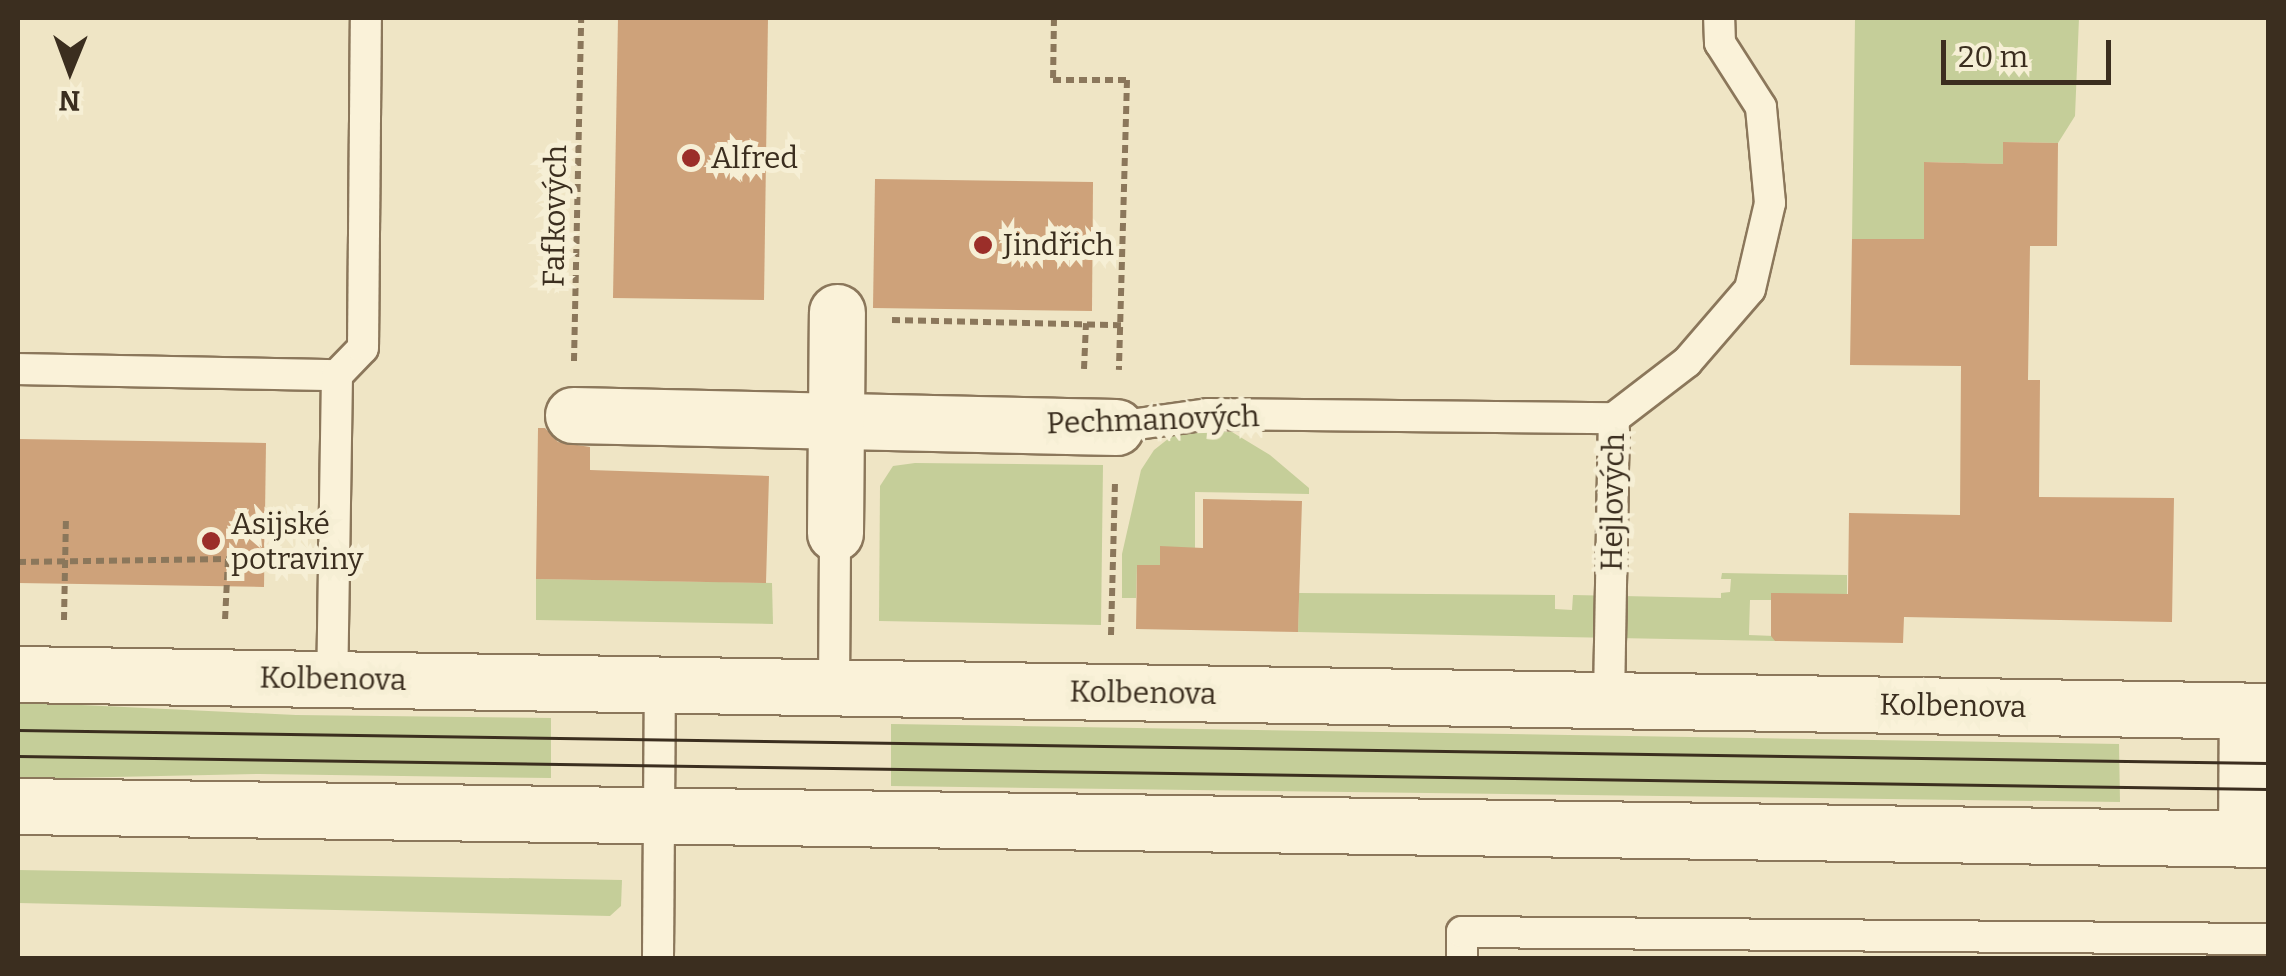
<!DOCTYPE html>
<html>
<head>
<meta charset="utf-8">
<style>
  body { margin:0 }
  #map { position:relative; width:2286px; height:976px; overflow:hidden; background:#efe5c5; font-family:Bitter,serif }
  div>[style] { position:absolute }
  .green>* { inset:0; background:#c5ce99 }
  .building>* { inset:0; background:#cea27a }
  .path>* { height:6px; margin-top:-3px; transform-origin:0; background:repeating-linear-gradient(90deg,#8b775b 0 8px,transparent 0 13px) }
  .roads { filter:drop-shadow(2px 0 #8b775b) drop-shadow(-2px 0 #8b775b) drop-shadow(0 2px #8b775b) drop-shadow(0 -2px #8b775b) }
  .lane>* { height:30px; margin:-15px; padding:0 15px; transform-origin:15px; border-radius:15px; background:#faf2d9 }
  .street>* { height:55px; margin:-27.5px; padding:0 27.5px; transform-origin:27.5px; border-radius:27.5px; background:#faf2d9 }
  .secondary>* { height:55px; margin:-27.5px; padding:0 27.5px; transform-origin:27.5px; border-radius:27.5px; background:#faf2d9 }
  .tram>* { height:2.5px; margin:-1.25px; padding:0 1.25px; transform-origin:1.25px; border-radius:1.25px; background:#3b2e1f }
  .dots>* { width:28px; height:28px; translate:-50% -50%; box-sizing:border-box; border:5px solid #f6efd5; border-radius:50% }
  span { translate:-50% -50%; white-space:nowrap; text-align:center; line-height:1.15; -webkit-text-stroke:10px #f6efd5; paint-order:stroke }
  .poi-label { font-size:30px; color:#3b2e1f }
  .left { translate:0 -50%; text-align:left }
  .street-label { font-size:30px; color:#3b2e1f }
  .frame { position:absolute; inset:0; border:20px solid #3b2e1f; pointer-events:none }
  .north { position:absolute; left:20px; top:20px; width:100px; height:100px; -webkit-text-stroke:8px #f6efd5; paint-order:stroke; rotate:181deg; font-size:28px; font-weight:700; line-height:40px; text-align:center; color:#3b2e1f }
  .north::after { content:''; display:block; margin:auto; width:35px; height:45px; background:#3b2e1f; clip-path:polygon(50% 0,100% 100%,50% 72%,0 100%) }
  .scale { position:absolute; left:1941px; top:40px; width:170px; height:45px; box-sizing:border-box; border:5px solid #3b2e1f; border-top:0; padding-left:12px; font-size:30px; line-height:35px; white-space:nowrap; color:#3b2e1f; -webkit-text-stroke:8px #f6efd5; paint-order:stroke }
</style>
</head>
<body>
<div id="map">
  <div class="green">
    <i style="clip-path:polygon(1855px 18px,2079px 18px,2075px 116px,2058px 143px,2004px 142px,2003px 164px,1925px 162px,1924px 239px,1852px 239px)"></i>
    <i style="clip-path:polygon(1206px 429px,1232px 432px,1270px 455px,1309px 488px,1309px 494px,1195px 492px,1195px 548px,1160px 565px,1137px 565px,1136px 598px,1122px 598px,1122px 554px,1141px 470px,1154px 450px,1173px 435px)"></i>
    <i style="clip-path:polygon(915px 463px,1103px 465px,1101px 625px,879px 621px,880px 486px,893px 466px)"></i>
    <i style="clip-path:polygon(1722px 573px,1847px 575px,1847px 642px,1771px 600px,1750px 600px,1749px 635px,1774px 636px,1775px 641px,1298px 632px,1299px 593px,1555px 595px,1555px 609px,1572px 610px,1573px 595px,1721px 598px,1721px 593px,1730px 592px,1731px 579px,1721px 579px)"></i>
    <i style="clip-path:polygon(536px 579px,772px 583px,773px 624px,536px 620px)"></i>
    <i style="clip-path:polygon(18px 702px,296px 715px,551px 718px,551px 778px,259px 774px,18px 779px)"></i>
    <i style="clip-path:polygon(891px 724px,2119px 744px,2120px 802px,891px 786px)"></i>
    <i style="clip-path:polygon(18px 870px,622px 880px,621px 906px,610px 916px,18px 903px)"></i>
  </div>
  <div class="building">
    <i style="clip-path:polygon(618px 18px,768px 18px,764px 300px,613px 298px)"></i>
    <i style="clip-path:polygon(2003px 142px,2058px 143px,2057px 246px,2030px 246px,2028px 380px,2040px 380px,2039px 497px,2174px 498px,2172px 622px,1904px 617px,1903px 643px,1775px 641px,1771px 636px,1771px 593px,1848px 594px,1849px 513px,1960px 515px,1961px 366px,1850px 365px,1852px 239px,1924px 239px,1924px 162px,2003px 164px)"></i>
    <i style="clip-path:polygon(875px 179px,1093px 182px,1092px 311px,873px 308px)"></i>
    <i style="clip-path:polygon(538px 428px,545px 428px,558px 442px,590px 447px,590px 470px,769px 476px,766px 583px,536px 579px)"></i>
    <i style="clip-path:polygon(18px 439px,266px 443px,264px 587px,18px 583px)"></i>
    <i style="clip-path:polygon(1203px 499px,1302px 501px,1298px 632px,1136px 629px,1137px 565px,1160px 565px,1160px 546px,1203px 548px)"></i>
  </div>
  <div class="path">
    <i style="left:1054px;top:18px;width:62px;rotate:90.9deg"></i>
    <i style="left:1053px;top:80px;width:74px"></i>
    <i style="left:1127px;top:80px;width:290px;rotate:91.6deg"></i>
    <i style="left:892px;top:320px;width:229px;rotate:1.3deg"></i>
    <i style="left:574px;top:361px;width:343px;rotate:-88.8deg"></i>
    <i style="left:1084px;top:369px;width:46px;rotate:-87.5deg"></i>
    <i style="left:18px;top:562px;width:210px;rotate:-0.8deg"></i>
    <i style="left:228px;top:559px;width:62px;rotate:92.8deg"></i>
    <i style="left:64px;top:620px;width:104px;rotate:-88.9deg"></i>
    <i style="left:1111px;top:635px;width:153px;rotate:-88.5deg"></i>
  </div>
  <div class="roads">
    <div class="lane">
      <i style="left:18px;top:369px;width:319px;rotate:1.1deg"></i>
      <i style="left:337px;top:375px;width:304px;rotate:90.9deg"></i>
      <i style="left:337px;top:375px;width:37px;rotate:-46deg"></i>
      <i style="left:363px;top:348px;width:330px;rotate:-89.5deg"></i>
      <i style="left:1116px;top:427px;width:93px;rotate:-8deg"></i>
      <i style="left:1208px;top:414px;width:406px;rotate:0.6deg"></i>
      <i style="left:834px;top:688px;width:155px;rotate:-89.6deg"></i>
      <i style="left:1609px;top:700px;width:282px;rotate:-89deg"></i>
      <i style="left:1614px;top:418px;width:92px;rotate:-37.5deg"></i>
      <i style="left:1687px;top:362px;width:96px;rotate:-49.2deg"></i>
      <i style="left:1750px;top:289px;width:88px;rotate:-76.9deg"></i>
      <i style="left:1770px;top:203px;width:96px;rotate:-95.4deg"></i>
      <i style="left:1761px;top:107px;width:76px;rotate:-122.6deg"></i>
      <i style="left:1720px;top:43px;width:25px;rotate:-92deg"></i>
      <i style="left:658px;top:958px;width:273px;rotate:-89.6deg"></i>
      <i style="left:1462px;top:958px;width:26px;rotate:-90deg"></i>
      <i style="left:1462px;top:932px;width:806px;rotate:0.5deg"></i>
    </div>
    <div class="street">
      <i style="left:573px;top:415px;width:543px;rotate:1.27deg"></i>
      <i style="left:835px;top:533px;width:221px;rotate:-89.5deg"></i>
      <i style="left:2246px;top:839px;width:128px;rotate:-89.6deg"></i>
    </div>
    <div class="secondary">
      <i style="left:18px;top:674px;width:2250px;rotate:0.94deg"></i>
      <i style="left:18px;top:806px;width:2250px;rotate:0.84deg"></i>
    </div>
  </div>
  <div class="tram">
    <i style="left:18px;top:730px;width:2250px;rotate:0.84deg"></i>
    <i style="left:18px;top:756px;width:2250px;rotate:0.84deg"></i>
  </div>
  <div class="dots">
    <i style="left:691px;top:158px;background:#9b2e29"></i>
    <i style="left:983px;top:245px;background:#9b2e29"></i>
    <i style="left:211px;top:541px;background:#9b2e29"></i>
  </div>
  <div class="poi-label">
    <span class="left" style="left:711px;top:158px">Alfred</span>
    <span class="left" style="left:1003px;top:245px">Jindřich</span>
    <span class="left" style="left:231px;top:541px">Asijské<br>potraviny</span>
  </div>
  <div class="street-label">
    <span style="left:555px;top:216px;rotate:-89deg">Fafkových</span>
    <span style="left:1153px;top:420px;rotate:-2deg">Pechmanových</span>
    <span style="left:1613px;top:502px;rotate:-89deg">Hejlových</span>
    <span style="left:333px;top:679px;rotate:1deg">Kolbenova</span>
    <span style="left:1143px;top:693px;rotate:1deg">Kolbenova</span>
    <span style="left:1953px;top:706px;rotate:1deg">Kolbenova</span>
  </div>
  <div class="frame"></div>
  <div class="north">N</div>
  <div class="scale">20 m</div>
</div>
</body>
</html>
